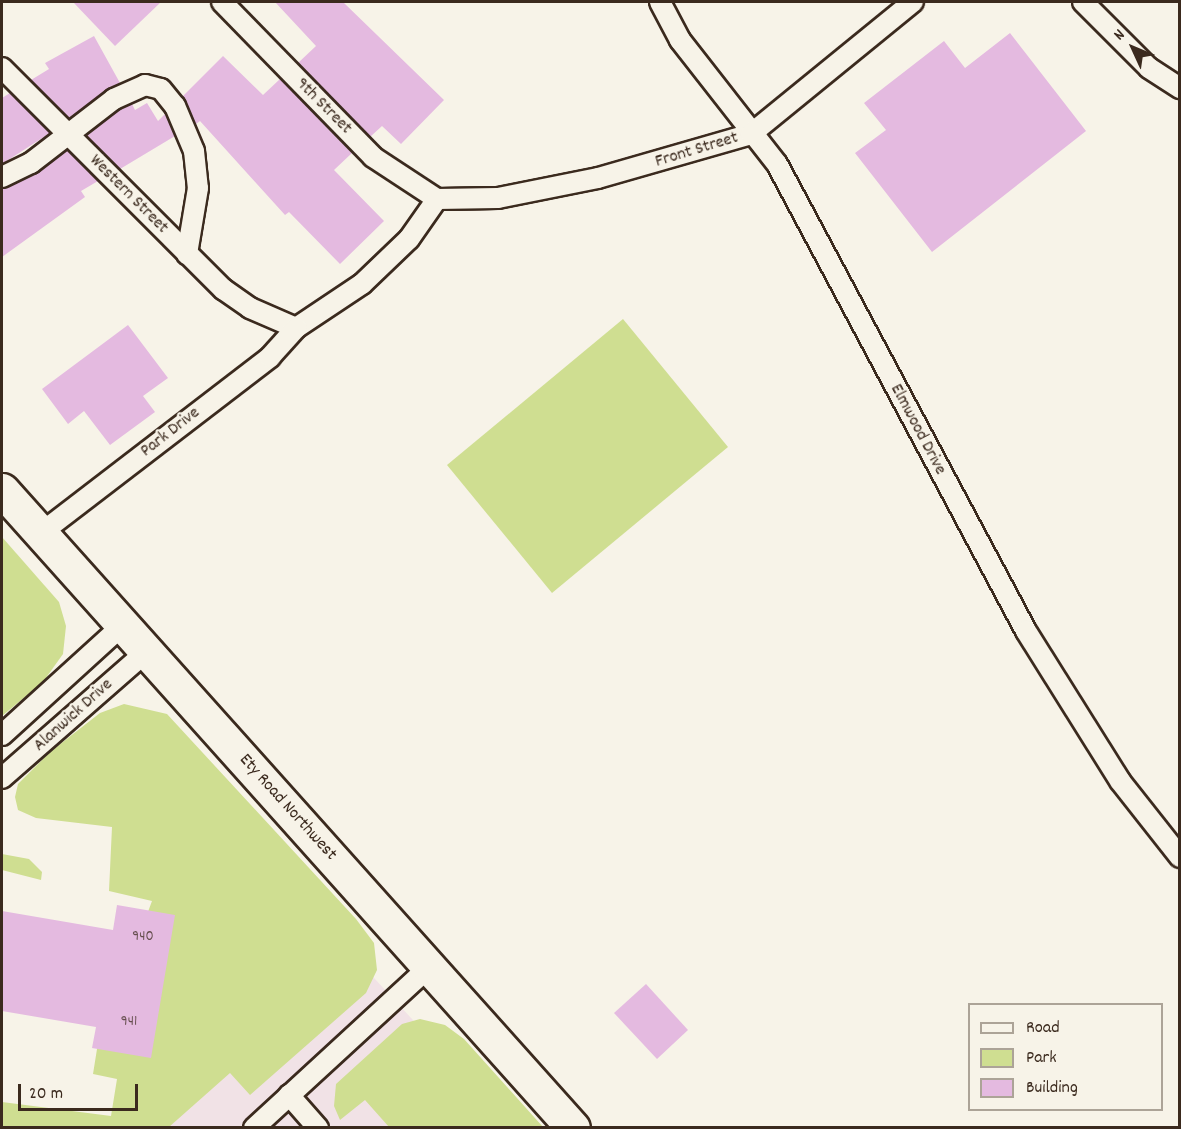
<!DOCTYPE html>
<html>
<head>
<meta charset="utf-8">
<style>
  body { margin:0 }
  #map { position:relative; width:1181px; height:1129px; overflow:hidden; background:#f7f3e8; font-family:Dekko,sans-serif }
  div>[style] { position:absolute }
  .built>* { inset:0; background:#f1e2e6 }
  .green>* { inset:0; background:#cfde91 }
  .building>* { inset:0; background:#e4bae0 }
  .roads { filter:drop-shadow(2px 0 #3b2a1e) drop-shadow(-2px 0 #3b2a1e) drop-shadow(0 2px #3b2a1e) drop-shadow(0 -2px #3b2a1e) }
  .service>* { height:20px; margin:-10px; padding:0 10px; transform-origin:10px; border-radius:10px; background:#f7f3e8 }
  .tertiary>* { height:33px; margin:-16.5px; padding:0 16.5px; transform-origin:16.5px; border-radius:16.5px; background:#f7f3e8 }
  span { translate:-50% -50%; white-space:nowrap; text-align:center; line-height:1.15; -webkit-text-stroke:4.5px #f7f3e8; paint-order:stroke }
  .number-label { font-size:15px; color:#654e4e }
  .number-label span { -webkit-text-stroke-width:0 }
  .street-label { font-size:18px; color:#3b2a1e }
  .frame { position:absolute; inset:0; border:3px solid #3b2a1e; pointer-events:none }
  .legend { position:absolute; left:968px; top:1003px; width:195px; height:108px; box-sizing:border-box; background:#f7f3e8; border:2px solid #aca397; margin:0; padding:8px 10px; list-style:none; font-size:18px; color:#3b2a1e }
  .legend li { display:flex; align-items:center; gap:12px; height:30px }
  .legend b { width:30px; border:2px solid #aca397 }
  .north { position:absolute; left:1103px; top:18px; width:60px; height:60px; -webkit-text-stroke:4px #f7f3e8; paint-order:stroke; rotate:314deg; font-size:16px; font-weight:700; line-height:24px; text-align:center; color:#3b2a1e }
  .north::after { content:''; display:block; margin:auto; width:21px; height:27px; background:#3b2a1e; clip-path:polygon(50% 0,100% 100%,50% 72%,0 100%) }
  .scale { position:absolute; left:18px; top:1084px; width:120px; height:27px; box-sizing:border-box; border:3px solid #3b2a1e; border-top:0; padding-left:8px; font-size:18px; line-height:21px; white-space:nowrap; color:#3b2a1e; -webkit-text-stroke:4px #f7f3e8; paint-order:stroke }
</style>
</head>
<body>
<div id="map">
  <div class="built">
    <i style="clip-path:polygon(337px 938px,512px 1127px,129px 1128px)"></i>
  </div>
  <div class="green">
    <i style="clip-path:polygon(623px 319px,728px 447px,552px 593px,447px 465px)"></i>
    <i style="clip-path:polygon(2px 537px,59px 602px,66px 626px,63px 654px,43px 682px,2px 716px)"></i>
    <i style="clip-path:polygon(124px 704px,167px 714px,356px 919px,374px 943px,377px 970px,366px 993px,250px 1095px,230px 1073px,169px 1127px,2px 1128px,2px 1102px,111px 1116px,117px 1079px,93px 1074px,97px 1049px,152px 901px,109px 891px,112px 827px,36px 818px,18px 810px,15px 797px,18px 784px,50px 752px,100px 713px)"></i>
    <i style="clip-path:polygon(2px 854px,29px 859px,42px 872px,41px 880px,2px 870px)"></i>
    <i style="clip-path:polygon(420px 1019px,445px 1025px,464px 1039px,543px 1127px,389px 1127px,365px 1100px,340px 1120px,334px 1106px,336px 1084px,402px 1024px)"></i>
  </div>
  <div class="building">
    <i style="clip-path:polygon(73px 2px,161px 2px,115px 46px)"></i>
    <i style="clip-path:polygon(275px 2px,343px 2px,444px 100px,401px 144px,382px 126px,370px 137px,298px 63px,316px 46px)"></i>
    <i style="clip-path:polygon(1010px 33px,1086px 131px,932px 252px,855px 153px,886px 130px,864px 103px,944px 41px,965px 68px)"></i>
    <i style="clip-path:polygon(94px 36px,120px 83px,69px 118px,31px 80px,49px 69px,45px 63px)"></i>
    <i style="clip-path:polygon(223px 56px,263px 95px,280px 79px,352px 153px,334px 170px,384px 221px,340px 264px,289px 212px,285px 215px,200px 121px,196px 124px,183px 96px)"></i>
    <i style="clip-path:polygon(10px 93px,50px 133px,2px 164px,2px 98px)"></i>
    <i style="clip-path:polygon(147px 103px,158px 121px,165px 114px,175px 136px,120px 169px,86px 135px,120px 109px,132px 104px,135px 110px)"></i>
    <i style="clip-path:polygon(67px 150px,98px 181px,81px 191px,85px 197px,2px 257px,2px 189px,36px 174px)"></i>
    <i style="clip-path:polygon(128px 325px,168px 378px,143px 396px,155px 412px,110px 445px,84px 411px,68px 424px,42px 389px)"></i>
    <i style="clip-path:polygon(117px 905px,175px 915px,151px 1058px,92px 1048px,96px 1027px,2px 1011px,2px 911px,113px 930px)"></i>
    <i style="clip-path:polygon(646px 984px,688px 1030px,657px 1059px,614px 1013px)"></i>
  </div>
  <div class="roads">
    <div class="service">
      <i style="left:222px;top:2px;width:216px;rotate:45.7deg"></i>
      <i style="left:373px;top:157px;width:77px;rotate:33.3deg"></i>
      <i style="left:660px;top:2px;width:43px;rotate:62.2deg"></i>
      <i style="left:680px;top:40px;width:157px;rotate:52deg"></i>
      <i style="left:777px;top:164px;width:529px;rotate:61.93deg"></i>
      <i style="left:1026px;top:631px;width:177px;rotate:57.9deg"></i>
      <i style="left:1120px;top:781px;width:97px;rotate:51.7deg"></i>
      <i style="left:1083px;top:2px;width:93px;rotate:45deg"></i>
      <i style="left:1149px;top:68px;width:37px;rotate:33deg"></i>
      <i style="left:2px;top:68px;width:313px;rotate:45deg"></i>
      <i style="left:223px;top:289px;width:33px;rotate:35deg"></i>
      <i style="left:250px;top:308px;width:50px;rotate:23.5deg"></i>
      <i style="left:296px;top:328px;width:79px;rotate:-33.7deg"></i>
      <i style="left:362px;top:284px;width:65px;rotate:-43.8deg"></i>
      <i style="left:409px;top:239px;width:49px;rotate:-55deg"></i>
      <i style="left:2px;top:177px;width:32px;rotate:-26deg"></i>
      <i style="left:31px;top:163px;width:105px;rotate:-37.6deg"></i>
      <i style="left:114px;top:99px;width:34px;rotate:-24deg"></i>
      <i style="left:145px;top:85px;width:16px;rotate:14deg"></i>
      <i style="left:161px;top:89px;width:22px;rotate:51deg"></i>
      <i style="left:175px;top:106px;width:49px;rotate:67.1deg"></i>
      <i style="left:194px;top:151px;width:37px;rotate:84deg"></i>
      <i style="left:198px;top:188px;width:67px;rotate:99.5deg"></i>
      <i style="left:437px;top:199px;width:61px;rotate:-0.9deg"></i>
      <i style="left:498px;top:198px;width:102px;rotate:-11.3deg"></i>
      <i style="left:598px;top:178px;width:159px;rotate:-16deg"></i>
      <i style="left:751px;top:134px;width:209px;rotate:-39.2deg"></i>
      <i style="left:41px;top:533px;width:289px;rotate:-37.5deg"></i>
      <i style="left:270px;top:357px;width:39px;rotate:-48deg"></i>
      <i style="left:2px;top:735px;width:164px;rotate:-42.3deg"></i>
      <i style="left:2px;top:778px;width:191px;rotate:-41.2deg"></i>
      <i style="left:289px;top:1095px;width:44px;rotate:48.7deg"></i>
      <i style="left:254px;top:1128px;width:238px;rotate:-42.6deg"></i>
    </div>
    <div class="tertiary">
      <i style="left:2px;top:490px;width:856px;rotate:48.17deg"></i>
    </div>
  </div>
  <div class="number-label">
    <span style="left:143px;top:938px">940</span>
    <span style="left:129px;top:1023px">941</span>
  </div>
  <div class="street-label">
    <span style="left:323px;top:107px;rotate:45deg">9th Street</span>
    <span style="left:697px;top:151px;rotate:-17deg">Front Street</span>
    <span style="left:128px;top:195px;rotate:45deg">Western Street</span>
    <span style="left:917px;top:430px;rotate:62deg">Elmwood Drive</span>
    <span style="left:171px;top:433px;rotate:-38deg">Park Drive</span>
    <span style="left:74px;top:716px;rotate:-42deg">Alanwick Drive</span>
    <span style="left:287px;top:808px;rotate:48deg">Ety Road Northwest</span>
  </div>
  <div class="frame"></div>
  <ul class="legend">
  <li><b style="height:8px;background:#f7f3e8"></b>Road</li>
  <li><b style="height:16px;background:#cfde91"></b>Park</li>
  <li><b style="height:16px;background:#e4bae0"></b>Building</li>
  </ul>
  <div class="north">N</div>
  <div class="scale">20 m</div>
</div>
</body>
</html>
